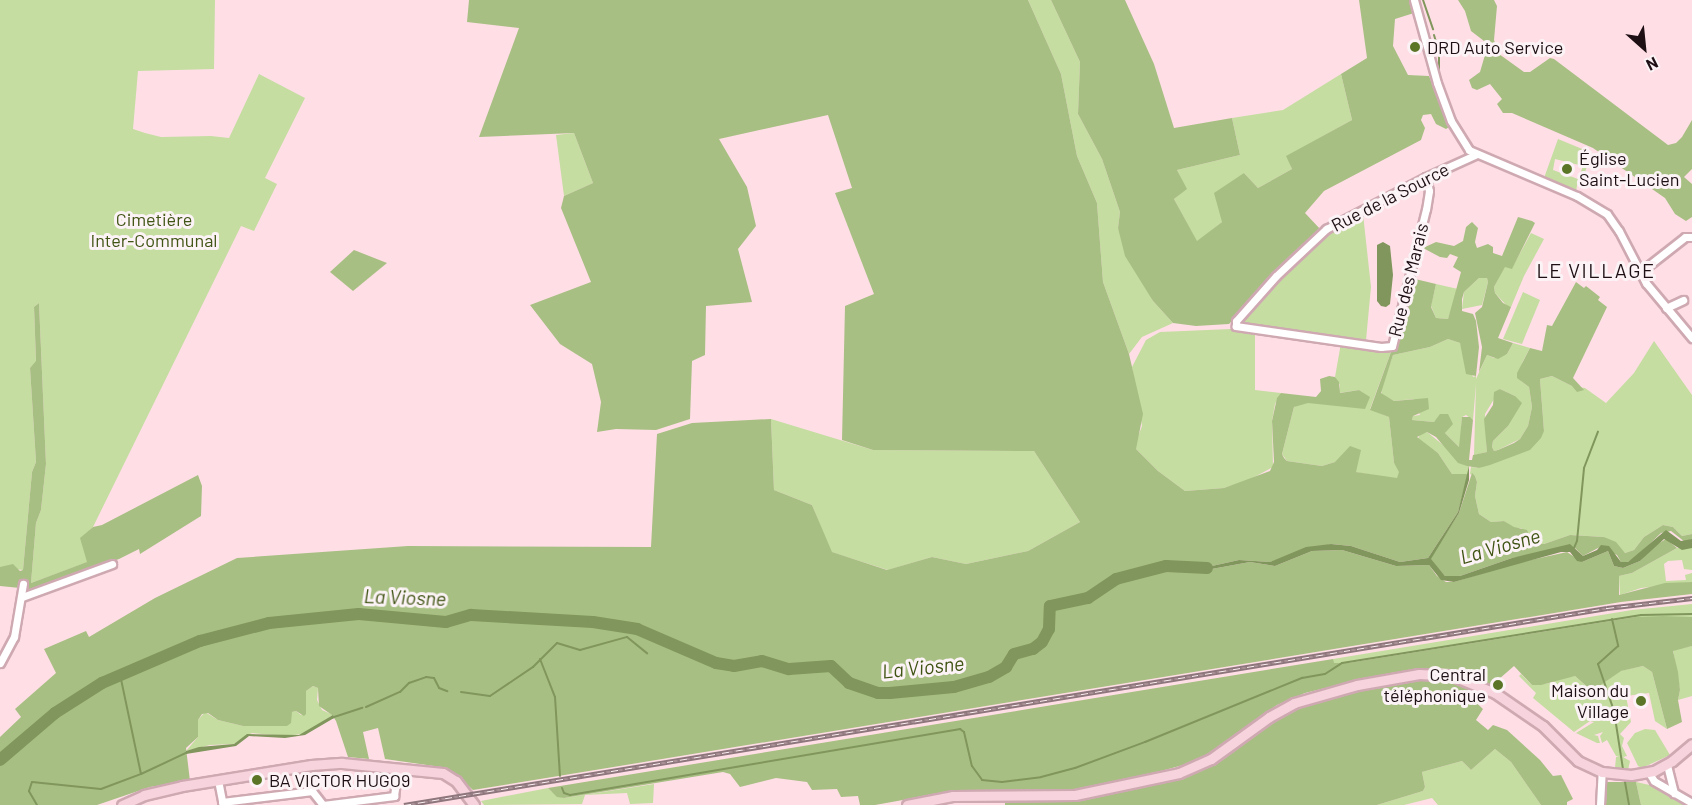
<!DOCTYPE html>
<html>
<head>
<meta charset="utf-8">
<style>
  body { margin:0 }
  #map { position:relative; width:1692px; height:805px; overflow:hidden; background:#ffdee6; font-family:Barlow,sans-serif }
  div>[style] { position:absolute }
  .green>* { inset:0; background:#c5dda1 }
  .forest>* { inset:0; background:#a8bf83 }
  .water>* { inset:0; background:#80965c }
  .stream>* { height:2px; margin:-1px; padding:0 1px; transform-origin:1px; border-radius:1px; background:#80965c }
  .river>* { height:12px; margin:-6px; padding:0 6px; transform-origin:6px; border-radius:6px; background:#80965c }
  .roads { filter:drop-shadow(2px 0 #cfa9b2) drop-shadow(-2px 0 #cfa9b2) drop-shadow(0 2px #cfa9b2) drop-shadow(0 -2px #cfa9b2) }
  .minor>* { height:7px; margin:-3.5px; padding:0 3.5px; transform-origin:3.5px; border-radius:3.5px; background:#fff }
  .major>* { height:9px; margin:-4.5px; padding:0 4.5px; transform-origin:4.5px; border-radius:4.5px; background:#f7d4dd }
  .rail>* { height:4.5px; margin-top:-2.25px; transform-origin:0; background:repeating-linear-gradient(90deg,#fbf3f5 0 7px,#8d767c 0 14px); box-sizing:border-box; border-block:2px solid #8d767c }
  .dots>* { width:16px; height:16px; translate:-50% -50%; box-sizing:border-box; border:3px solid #fbf3f5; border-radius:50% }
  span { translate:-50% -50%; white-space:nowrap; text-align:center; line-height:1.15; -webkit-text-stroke:6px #fbf3f5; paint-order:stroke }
  .poi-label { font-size:18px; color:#1d0f13 }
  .left { translate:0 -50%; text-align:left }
  .right { translate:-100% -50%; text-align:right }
  .street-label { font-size:18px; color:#1d0f13 }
  .park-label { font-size:18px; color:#405414 }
  .neighbourhood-label { font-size:20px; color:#1d0f13; letter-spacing:1.5px }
  .water-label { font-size:20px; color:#3f5313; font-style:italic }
  .north { position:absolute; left:1614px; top:18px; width:60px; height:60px; -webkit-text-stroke:4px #fbf3f5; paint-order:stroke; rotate:153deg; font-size:16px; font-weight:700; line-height:24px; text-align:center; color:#1d0f13 }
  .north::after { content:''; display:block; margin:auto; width:21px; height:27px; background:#1d0f13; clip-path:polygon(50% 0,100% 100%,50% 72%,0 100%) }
</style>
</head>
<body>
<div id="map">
  <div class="green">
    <i style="clip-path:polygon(0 0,215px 0,214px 69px,138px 71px,133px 129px,145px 133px,161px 137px,211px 136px,229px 138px,259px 74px,305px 98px,265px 178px,277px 184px,254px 231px,241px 226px,93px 527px,81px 538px,88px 562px,31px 583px,36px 523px,41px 510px,46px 464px,39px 303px,34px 307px,36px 362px,30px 368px,36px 462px,32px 472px,23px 570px,0 567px)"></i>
    <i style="clip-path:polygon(1028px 0,1051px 0,1080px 62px,1078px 114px,1102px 159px,1120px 212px,1118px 228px,1153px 301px,1173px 323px,1142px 337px,1129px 354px,1103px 282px,1097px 203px,1077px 156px,1061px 74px)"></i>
    <i style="clip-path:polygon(1341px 74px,1352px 120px,1287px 156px,1292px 169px,1258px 188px,1244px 173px,1222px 222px,1197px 242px,1174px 199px,1186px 189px,1177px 170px,1240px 155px,1232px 118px,1283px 110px)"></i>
    <i style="clip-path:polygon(574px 133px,593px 183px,564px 196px,556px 135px)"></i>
    <i style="clip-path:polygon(1558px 139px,1592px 153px,1584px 175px,1580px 174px,1583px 166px,1555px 159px,1553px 170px,1578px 179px,1576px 192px,1544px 178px)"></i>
    <i style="clip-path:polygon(1363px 214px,1371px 287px,1366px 340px,1244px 326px,1242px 322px,1251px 310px,1324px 234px)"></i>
    <i style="clip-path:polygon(1531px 233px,1544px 239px,1524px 276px,1511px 307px,1507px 306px,1495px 293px,1494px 287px,1505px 266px,1512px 268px)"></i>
    <i style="clip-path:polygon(1479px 278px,1487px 278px,1488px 282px,1482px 305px,1462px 309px,1464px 292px)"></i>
    <i style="clip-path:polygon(1436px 284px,1458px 289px,1448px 319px,1436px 318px,1431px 306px)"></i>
    <i style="clip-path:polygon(1523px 292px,1540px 300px,1522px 344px,1503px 339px)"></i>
    <i style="clip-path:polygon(1231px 329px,1255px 332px,1255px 390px,1281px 393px,1275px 404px,1272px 421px,1273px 467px,1249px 480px,1224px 488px,1185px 491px,1158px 471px,1136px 449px,1136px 442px,1142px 426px,1132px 367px,1146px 340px,1160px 332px)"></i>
    <i style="clip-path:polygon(1448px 339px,1460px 343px,1473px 377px,1476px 376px,1476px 379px,1487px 355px,1494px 358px,1507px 354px,1513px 343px,1530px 348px,1522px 363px,1521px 381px,1529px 387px,1532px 407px,1528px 426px,1520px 439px,1498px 450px,1494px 451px,1492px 447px,1493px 441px,1508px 426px,1515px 396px,1500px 389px,1485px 414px,1487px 452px,1474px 455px,1476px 384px,1473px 420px,1466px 415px,1462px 417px,1460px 448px,1445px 433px,1447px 429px,1437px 419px,1434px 422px,1412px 420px,1413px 416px,1420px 415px,1414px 399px,1394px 401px,1382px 395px,1381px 390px,1393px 355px,1430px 347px)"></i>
    <i style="clip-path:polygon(1654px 341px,1692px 395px,1692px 534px,1682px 536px,1673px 527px,1663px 525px,1644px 537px,1634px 550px,1625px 553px,1604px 537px,1570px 535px,1544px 544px,1538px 544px,1521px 528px,1514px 528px,1504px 521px,1491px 522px,1479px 514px,1475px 496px,1477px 482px,1475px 476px,1470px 474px,1471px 467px,1479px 468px,1544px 431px,1540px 379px,1552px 376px,1572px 386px,1585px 388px,1606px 403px,1634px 373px)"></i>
    <i style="clip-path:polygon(1341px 343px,1391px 352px,1370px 409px,1389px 417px,1394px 463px,1400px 472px,1397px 479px,1355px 472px,1335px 462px,1322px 466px,1287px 461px,1282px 454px,1294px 407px,1301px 403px,1369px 397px,1359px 390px,1339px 393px,1340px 385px,1335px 377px)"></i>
    <i style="clip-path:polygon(771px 419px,873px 450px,1034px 451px,1080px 522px,1028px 551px,966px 564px,932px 557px,888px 570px,831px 552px,812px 505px,774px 490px)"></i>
    <i style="clip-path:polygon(1427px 432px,1469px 466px,1468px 474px,1452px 474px,1438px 453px,1418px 439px,1420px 434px)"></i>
    <i style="clip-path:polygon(1677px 548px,1692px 548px,1692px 570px,1684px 569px,1682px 560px,1668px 561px,1664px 564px,1666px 581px,1686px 580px,1685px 575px,1692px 573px,1692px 582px,1641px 588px,1620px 595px,1619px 576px,1632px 573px)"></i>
    <i style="clip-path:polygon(1692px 604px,1692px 617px,1635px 617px,1348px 663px,1333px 663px,1333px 659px,1632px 610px)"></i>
    <i style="clip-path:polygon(1692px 646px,1692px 696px,1678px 700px,1680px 690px,1673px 650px)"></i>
    <i style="clip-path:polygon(1643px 666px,1652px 672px,1667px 729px,1655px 721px,1649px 693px,1626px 696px,1631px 722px,1620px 734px,1624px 738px,1622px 746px,1627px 756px,1623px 757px,1630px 761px,1628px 770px,1615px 768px,1616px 757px,1619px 756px,1616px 756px,1607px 740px,1602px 743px,1600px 736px,1603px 732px,1594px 735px,1598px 736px,1600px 743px,1597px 743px,1576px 733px,1594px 722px,1590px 721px,1574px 732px,1533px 698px,1536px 693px,1519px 676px,1521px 674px,1532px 685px,1550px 683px,1563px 677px,1575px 676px,1592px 691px,1620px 671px)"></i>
    <i style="clip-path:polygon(313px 686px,318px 688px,317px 700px,322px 710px,333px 715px,303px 734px,284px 736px,252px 733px,234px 744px,210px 745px,186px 751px,198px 737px,198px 720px,205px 712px,218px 720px,243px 726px,287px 726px,292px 712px,296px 711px,301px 715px,306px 711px,306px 691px)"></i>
    <i style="clip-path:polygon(1645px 729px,1655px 730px,1670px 755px,1642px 768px,1638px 766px,1627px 743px,1635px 733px)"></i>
    <i style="clip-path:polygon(1495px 749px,1511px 762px,1541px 805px,1438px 805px,1432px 798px,1404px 805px,1377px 805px,1423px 791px,1425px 787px,1422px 772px,1462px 761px,1471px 770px)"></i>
    <i style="clip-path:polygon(1636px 782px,1654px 786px,1688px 805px,1641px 805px)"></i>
    <i style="clip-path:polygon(654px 784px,653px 803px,630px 804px,627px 793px,585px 795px,582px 804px,484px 805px,481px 801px,548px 788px,552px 792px,564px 798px)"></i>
  </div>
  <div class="forest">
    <i style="clip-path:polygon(469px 0,1028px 0,1061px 74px,1077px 156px,1097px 203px,1103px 282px,1129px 354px,1143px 414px,1136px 449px,1158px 471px,1185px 491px,1224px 488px,1270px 471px,1274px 462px,1272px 421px,1277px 398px,1281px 393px,1316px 397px,1321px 391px,1320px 379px,1329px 376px,1335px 377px,1339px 382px,1340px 393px,1359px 390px,1370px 397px,1365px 409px,1308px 403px,1294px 407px,1282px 454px,1284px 458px,1287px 461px,1322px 466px,1335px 462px,1350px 446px,1361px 450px,1356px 472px,1397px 478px,1399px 472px,1394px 463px,1389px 417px,1370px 410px,1391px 352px,1396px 347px,1411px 278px,1436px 284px,1431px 307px,1436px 318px,1448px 319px,1461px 272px,1453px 267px,1458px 257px,1450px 254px,1447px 258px,1440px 257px,1423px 248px,1436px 242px,1454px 246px,1463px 241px,1466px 227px,1472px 222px,1478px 228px,1475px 242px,1477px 248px,1488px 244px,1493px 247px,1493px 253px,1502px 256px,1518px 217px,1532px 221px,1535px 223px,1512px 269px,1505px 267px,1494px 287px,1495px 293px,1503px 303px,1511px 307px,1498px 338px,1513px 343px,1507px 354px,1498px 359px,1487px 355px,1479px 372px,1482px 347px,1475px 313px,1482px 307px,1488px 282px,1487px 278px,1479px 278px,1464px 292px,1462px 299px,1462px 311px,1473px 314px,1476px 321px,1479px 347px,1476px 376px,1466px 374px,1460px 343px,1448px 339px,1430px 347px,1393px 355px,1381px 393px,1394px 401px,1428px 398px,1429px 409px,1413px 416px,1412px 420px,1434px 422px,1440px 414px,1448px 414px,1453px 424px,1445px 433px,1459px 447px,1462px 417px,1470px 417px,1473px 420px,1469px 460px,1472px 460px,1473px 455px,1487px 452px,1484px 419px,1493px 405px,1494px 392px,1500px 389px,1515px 396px,1522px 403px,1508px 426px,1493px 441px,1492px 447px,1494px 451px,1498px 450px,1514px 443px,1520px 439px,1528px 426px,1532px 407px,1529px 387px,1517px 378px,1517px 373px,1530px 348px,1542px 351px,1547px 325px,1552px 326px,1576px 282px,1584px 288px,1586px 286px,1600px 297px,1598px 300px,1607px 307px,1573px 378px,1584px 390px,1577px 392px,1572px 386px,1552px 376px,1540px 379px,1544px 431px,1541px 438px,1530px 450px,1490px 465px,1479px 468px,1467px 466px,1458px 463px,1436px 437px,1427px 432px,1417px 437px,1438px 453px,1452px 474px,1468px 474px,1458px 512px,1428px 558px,1400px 562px,1351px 546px,1331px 544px,1270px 562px,1239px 560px,1212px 566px,1193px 565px,1192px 569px,1206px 570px,1250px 562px,1275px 566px,1312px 551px,1342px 550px,1396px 566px,1429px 565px,1437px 576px,1446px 582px,1454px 582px,1517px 563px,1567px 552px,1582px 562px,1608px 551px,1614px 566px,1623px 568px,1640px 561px,1654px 546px,1666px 539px,1677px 548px,1632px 573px,1619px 576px,1619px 595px,1665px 583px,1692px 582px,1692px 594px,1621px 602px,473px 790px,453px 772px,441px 767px,385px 759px,378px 728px,363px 732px,369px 759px,348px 757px,336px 721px,332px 715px,319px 706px,318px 688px,313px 686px,306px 691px,306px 714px,304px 716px,296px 711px,292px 712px,291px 723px,287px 726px,243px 726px,218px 720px,208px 713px,202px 714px,198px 720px,198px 737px,186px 748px,190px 781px,150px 787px,97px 805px,0 805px,0 737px,21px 717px,15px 709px,56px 673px,44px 649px,86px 631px,89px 637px,155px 598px,237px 558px,408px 546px,651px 547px,657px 434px,692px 423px,771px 419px,774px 490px,812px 505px,832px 552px,887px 570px,932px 557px,966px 564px,1028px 551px,1080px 522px,1034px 451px,873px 450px,842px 440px,845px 306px,874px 294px,835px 193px,852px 188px,828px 115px,719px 139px,747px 187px,756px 226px,738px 249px,752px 302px,706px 306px,705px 355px,692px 361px,690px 419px,656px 430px,616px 429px,597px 432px,601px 402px,592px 364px,560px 344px,530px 305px,591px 282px,561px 208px,564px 196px,593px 183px,574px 133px,479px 137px,519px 28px,467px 22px)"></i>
    <i style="clip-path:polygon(1051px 0,1125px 0,1154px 64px,1174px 128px,1232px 118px,1240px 155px,1177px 170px,1187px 189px,1174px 199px,1197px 241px,1222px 222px,1214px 193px,1244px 173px,1258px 188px,1292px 169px,1286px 156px,1352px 120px,1341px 74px,1367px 58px,1359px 0,1410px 0,1414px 13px,1395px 19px,1393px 46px,1408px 75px,1429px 76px,1449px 127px,1446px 129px,1436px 124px,1431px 114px,1423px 115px,1421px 120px,1425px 128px,1421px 140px,1324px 191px,1305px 213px,1321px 230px,1229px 324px,1196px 326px,1173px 323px,1153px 301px,1125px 256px,1118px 228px,1120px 212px,1102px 159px,1078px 114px,1080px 62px)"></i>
    <i style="clip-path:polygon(1458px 0,1494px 0,1497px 6px,1494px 40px,1499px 54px,1524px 72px,1530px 72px,1550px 58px,1554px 59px,1668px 145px,1676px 143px,1682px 137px,1692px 120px,1692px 169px,1684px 177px,1692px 184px,1692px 217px,1686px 221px,1675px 214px,1665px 198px,1593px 148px,1512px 113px,1503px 113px,1497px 104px,1502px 99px,1490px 84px,1477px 90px,1472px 88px,1469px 80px,1480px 72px,1487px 48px,1484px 41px,1471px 31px,1465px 11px)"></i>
    <i style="clip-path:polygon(354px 250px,387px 263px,353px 291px,330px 272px)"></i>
    <i style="clip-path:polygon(39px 303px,46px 464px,41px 510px,36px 523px,31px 583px,87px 562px,80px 538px,93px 527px,102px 525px,198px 475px,202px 486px,201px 516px,140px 554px,139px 549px,119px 559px,27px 594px,26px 585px,20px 588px,0 586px,0 567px,13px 564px,20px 571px,23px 570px,32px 472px,36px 462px,30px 368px,36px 361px,34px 307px)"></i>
    <i style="clip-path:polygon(1472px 473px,1475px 476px,1477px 482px,1475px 496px,1479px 514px,1491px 522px,1504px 521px,1514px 527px,1527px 530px,1531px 540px,1538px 544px,1544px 544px,1570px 535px,1604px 537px,1616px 542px,1625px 553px,1634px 550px,1644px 537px,1663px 525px,1673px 527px,1682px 536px,1692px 534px,1692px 539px,1685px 542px,1671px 531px,1661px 533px,1636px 557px,1628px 562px,1621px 562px,1617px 555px,1600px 547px,1583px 556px,1575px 548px,1512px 558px,1460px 576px,1445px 576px,1430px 559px,1459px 513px)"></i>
    <i style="clip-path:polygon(1663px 616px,1692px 617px,1692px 646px,1673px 651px,1678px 672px,1680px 690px,1678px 700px,1682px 722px,1667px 729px,1652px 672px,1643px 666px,1621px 671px,1592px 691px,1575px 676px,1541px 685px,1532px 685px,1514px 666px,1491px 686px,1450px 669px,1434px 668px,1362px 679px,1305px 693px,1277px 705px,1210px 754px,1194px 762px,1121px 782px,1069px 792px,953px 791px,875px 805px,860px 805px,858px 796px,841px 797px,837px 789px,812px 790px,807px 782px,776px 778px,740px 787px,730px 774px,723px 772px,564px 798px,557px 797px,548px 788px,1333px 659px,1334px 663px,1348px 663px,1635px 617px)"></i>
    <i style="clip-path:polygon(1427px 677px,1444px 678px,1471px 687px,1467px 694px,1483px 709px,1476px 720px,1488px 730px,1493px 725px,1507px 730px,1540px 760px,1553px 776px,1561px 775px,1573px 799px,1567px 802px,1567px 805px,1541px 805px,1511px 762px,1495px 749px,1471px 770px,1462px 761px,1422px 772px,1425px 787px,1423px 791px,1377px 805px,1005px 805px,1005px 802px,1048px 802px,1096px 797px,1192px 775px,1208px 768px,1287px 710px,1360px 689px)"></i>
    <i style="clip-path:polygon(1607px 782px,1636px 782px,1641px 805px,1604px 805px)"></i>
  </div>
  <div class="water">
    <i style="clip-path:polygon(1383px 242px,1390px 246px,1393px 275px,1390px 304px,1386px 307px,1381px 306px,1377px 301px,1377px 245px)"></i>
    <i style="clip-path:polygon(1469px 466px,1469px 480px,1459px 513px,1431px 559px,1445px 576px,1460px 576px,1512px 558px,1570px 544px,1583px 556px,1597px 550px,1601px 545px,1609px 546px,1621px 562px,1628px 562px,1666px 530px,1681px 541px,1692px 539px,1692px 548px,1682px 550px,1664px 539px,1640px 561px,1623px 568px,1614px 566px,1608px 551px,1582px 562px,1577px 561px,1570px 552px,1561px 552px,1454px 582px,1441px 580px,1429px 565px,1396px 566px,1342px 550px,1312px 551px,1275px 566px,1250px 562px,1206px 570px,1192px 569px,1192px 565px,1212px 566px,1239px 560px,1270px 562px,1306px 547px,1331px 544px,1351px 546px,1400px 562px,1428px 558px,1458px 512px)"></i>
    <i style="clip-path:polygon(333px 715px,334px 718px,305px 735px,285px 738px,249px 736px,236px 746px,186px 754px,186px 751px,199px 747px,234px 744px,247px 734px,299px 735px)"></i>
  </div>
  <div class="stream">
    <i style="left:1423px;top:0;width:31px;rotate:71deg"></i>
    <i style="left:1434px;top:35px;width:19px;rotate:74deg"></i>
    <i style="left:1439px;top:53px;width:18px;rotate:90deg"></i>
    <i style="left:1574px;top:548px;width:8px;rotate:-67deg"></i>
    <i style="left:1577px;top:541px;width:73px;rotate:-84.5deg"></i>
    <i style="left:1584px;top:468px;width:39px;rotate:-69deg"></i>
    <i style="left:1612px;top:619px;width:28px;rotate:77deg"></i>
    <i style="left:1618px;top:646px;width:27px;rotate:138deg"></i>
    <i style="left:1598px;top:664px;width:50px;rotate:71.2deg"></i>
    <i style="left:1614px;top:711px;width:59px;rotate:81.2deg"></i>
    <i style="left:540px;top:659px;width:41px;rotate:68.5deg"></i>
    <i style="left:555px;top:697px;width:79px;rotate:86.4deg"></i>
    <i style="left:461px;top:692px;width:29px;rotate:8deg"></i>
    <i style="left:490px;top:696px;width:52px;rotate:-34deg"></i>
    <i style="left:533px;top:667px;width:34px;rotate:-45deg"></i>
    <i style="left:557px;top:643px;width:24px;rotate:17deg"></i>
    <i style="left:580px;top:650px;width:49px;rotate:-15.5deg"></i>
    <i style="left:627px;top:637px;width:26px;rotate:39deg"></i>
    <i style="left:366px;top:707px;width:37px;rotate:-24deg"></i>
    <i style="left:400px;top:692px;width:13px;rotate:-45deg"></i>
    <i style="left:409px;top:683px;width:18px;rotate:-19deg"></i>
    <i style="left:426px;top:677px;width:8px;rotate:7deg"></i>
    <i style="left:434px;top:678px;width:11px;rotate:63deg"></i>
    <i style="left:439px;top:688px;width:9px;rotate:21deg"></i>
    <i style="left:331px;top:718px;width:33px;rotate:-18deg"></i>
    <i style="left:141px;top:774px;width:52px;rotate:-25.1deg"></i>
    <i style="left:1625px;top:782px;width:23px;rotate:80deg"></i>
    <i style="left:562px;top:788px;width:5px;rotate:68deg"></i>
    <i style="left:564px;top:793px;width:6px;rotate:18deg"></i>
    <i style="left:570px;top:795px;width:396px;rotate:-9.6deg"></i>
    <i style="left:960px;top:729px;width:5px;rotate:37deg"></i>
    <i style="left:964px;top:732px;width:35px;rotate:77deg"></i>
    <i style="left:972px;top:766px;width:17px;rotate:54deg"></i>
    <i style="left:982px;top:780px;width:20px;rotate:6deg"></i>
    <i style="left:1002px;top:782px;width:39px;rotate:-7deg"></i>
    <i style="left:1041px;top:777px;width:35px;rotate:-15deg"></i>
    <i style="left:1075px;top:768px;width:75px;rotate:-20.4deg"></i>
    <i style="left:1145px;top:742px;width:170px;rotate:-22.2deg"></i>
    <i style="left:1302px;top:678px;width:23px;rotate:-10deg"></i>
    <i style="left:1325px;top:674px;width:20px;rotate:-33deg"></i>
    <i style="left:1342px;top:663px;width:303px;rotate:-9.1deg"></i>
    <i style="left:1641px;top:615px;width:51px;rotate:-1.1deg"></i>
    <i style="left:37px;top:805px;width:16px;rotate:-120deg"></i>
    <i style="left:29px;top:791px;width:9px;rotate:-72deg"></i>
    <i style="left:32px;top:782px;width:69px;rotate:5.8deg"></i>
    <i style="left:101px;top:789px;width:43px;rotate:-20.6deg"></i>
    <i style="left:141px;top:774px;width:102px;rotate:-101.9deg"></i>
  </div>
  <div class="river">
    <i style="left:0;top:760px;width:72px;rotate:-40.5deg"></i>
    <i style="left:55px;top:713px;width:56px;rotate:-32.6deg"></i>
    <i style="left:102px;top:683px;width:107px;rotate:-23.2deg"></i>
    <i style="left:200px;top:641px;width:71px;rotate:-14.6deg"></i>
    <i style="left:269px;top:623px;width:90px;rotate:-5.7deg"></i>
    <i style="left:359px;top:614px;width:87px;rotate:5.3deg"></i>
    <i style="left:446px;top:622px;width:26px;rotate:-16deg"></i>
    <i style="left:471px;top:615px;width:122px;rotate:3.3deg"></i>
    <i style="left:593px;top:622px;width:45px;rotate:9deg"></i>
    <i style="left:637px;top:629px;width:86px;rotate:23.3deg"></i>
    <i style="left:716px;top:663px;width:18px;rotate:9deg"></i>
    <i style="left:734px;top:666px;width:28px;rotate:-10deg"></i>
    <i style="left:762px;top:661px;width:28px;rotate:17deg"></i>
    <i style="left:789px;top:669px;width:42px;rotate:-4.1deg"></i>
    <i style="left:831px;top:666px;width:25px;rotate:43deg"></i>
    <i style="left:849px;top:683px;width:31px;rotate:19deg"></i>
    <i style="left:878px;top:693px;width:12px"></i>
    <i style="left:890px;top:693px;width:64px;rotate:-5.4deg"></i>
    <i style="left:954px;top:687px;width:36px;rotate:-16deg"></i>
    <i style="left:989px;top:677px;width:20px;rotate:-30deg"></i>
    <i style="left:1006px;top:667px;width:15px;rotate:-58deg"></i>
    <i style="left:1014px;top:654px;width:20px;rotate:-15deg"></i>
    <i style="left:1033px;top:649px;width:11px;rotate:-38deg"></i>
    <i style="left:1042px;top:642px;width:15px;rotate:-62deg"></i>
    <i style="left:1049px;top:629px;width:23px;rotate:-88deg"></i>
    <i style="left:1050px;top:606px;width:39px;rotate:-12deg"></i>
    <i style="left:1088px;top:598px;width:34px;rotate:-34deg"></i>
    <i style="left:1116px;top:579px;width:52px;rotate:-14.6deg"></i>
    <i style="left:1166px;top:566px;width:41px;rotate:2.8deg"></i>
  </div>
  <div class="roads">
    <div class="minor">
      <i style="left:1414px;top:0;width:86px;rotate:74.5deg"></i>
      <i style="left:1437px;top:83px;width:40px;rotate:69.8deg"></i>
      <i style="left:1451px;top:121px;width:34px;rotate:58deg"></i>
      <i style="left:1469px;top:150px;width:117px;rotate:23.1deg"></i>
      <i style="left:1577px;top:196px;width:35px;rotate:31deg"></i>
      <i style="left:1607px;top:214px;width:21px;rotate:55deg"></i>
      <i style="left:1619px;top:231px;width:59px;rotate:62.6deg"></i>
      <i style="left:1646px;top:283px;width:72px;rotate:50.1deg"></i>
      <i style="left:1426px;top:177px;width:14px;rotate:78deg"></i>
      <i style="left:1429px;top:191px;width:18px;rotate:99deg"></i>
      <i style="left:1426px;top:209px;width:141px;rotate:103.9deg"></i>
      <i style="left:1392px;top:346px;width:11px;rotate:175deg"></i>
      <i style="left:1381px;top:347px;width:147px;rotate:-171.8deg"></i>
      <i style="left:1236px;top:326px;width:5px;rotate:-90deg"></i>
      <i style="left:1236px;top:321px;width:60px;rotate:-48.4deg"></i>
      <i style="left:1276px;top:276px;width:69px;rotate:-43.2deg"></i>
      <i style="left:1326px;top:229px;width:113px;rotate:-27.5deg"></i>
      <i style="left:1426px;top:177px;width:54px;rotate:-24.2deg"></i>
      <i style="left:1639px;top:273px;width:58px;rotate:-38deg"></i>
      <i style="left:1685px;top:237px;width:7px"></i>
      <i style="left:1666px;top:308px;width:19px;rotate:-25deg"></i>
      <i style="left:22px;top:597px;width:96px;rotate:-20.1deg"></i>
      <i style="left:0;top:663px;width:30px;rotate:-62deg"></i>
      <i style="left:14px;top:637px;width:54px;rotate:-80.4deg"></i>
      <i style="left:1667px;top:765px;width:29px;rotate:76deg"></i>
      <i style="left:1649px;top:773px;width:9px;rotate:58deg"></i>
      <i style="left:1654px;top:781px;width:44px;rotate:30.1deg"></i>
      <i style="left:218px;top:780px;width:25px;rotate:79deg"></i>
      <i style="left:222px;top:802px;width:91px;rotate:-7deg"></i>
      <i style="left:312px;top:791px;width:18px;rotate:52deg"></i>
      <i style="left:323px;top:805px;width:72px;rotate:-7.2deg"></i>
      <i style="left:394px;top:796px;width:28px;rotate:-82deg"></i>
      <i style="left:1600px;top:805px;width:33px;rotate:-87deg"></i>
    </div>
    <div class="major">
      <i style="left:122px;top:805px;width:24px;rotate:-24deg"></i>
      <i style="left:144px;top:795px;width:39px;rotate:-13deg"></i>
      <i style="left:182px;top:786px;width:131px;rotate:-9.2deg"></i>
      <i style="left:311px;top:765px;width:31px;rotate:-4deg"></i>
      <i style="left:342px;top:763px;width:101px;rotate:5.7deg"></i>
      <i style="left:443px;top:773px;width:15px;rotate:32deg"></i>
      <i style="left:456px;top:781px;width:30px;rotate:53deg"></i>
      <i style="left:907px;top:805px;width:47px;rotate:-11.1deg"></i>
      <i style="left:953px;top:796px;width:122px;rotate:-0.5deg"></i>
      <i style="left:1075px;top:795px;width:106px;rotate:-11.9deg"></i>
      <i style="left:1179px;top:773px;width:35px;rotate:-24deg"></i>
      <i style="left:1211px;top:759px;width:72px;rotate:-35.9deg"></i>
      <i style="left:1269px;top:717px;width:29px;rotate:-29deg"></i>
      <i style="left:1294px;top:703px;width:66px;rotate:-15.9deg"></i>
      <i style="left:1357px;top:685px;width:63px;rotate:-10.1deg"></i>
      <i style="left:1419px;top:674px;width:34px;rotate:3deg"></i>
      <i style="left:1453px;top:676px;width:45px;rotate:22deg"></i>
      <i style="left:1495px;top:693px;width:58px;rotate:34.5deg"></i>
      <i style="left:1543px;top:726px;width:49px;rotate:45deg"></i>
      <i style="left:1578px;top:761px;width:26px;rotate:25deg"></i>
      <i style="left:1602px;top:772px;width:29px;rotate:6deg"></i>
      <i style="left:1631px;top:775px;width:23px;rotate:-10deg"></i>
      <i style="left:1654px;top:771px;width:21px;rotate:-29deg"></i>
      <i style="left:1672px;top:761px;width:26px;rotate:-40deg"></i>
    </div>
  </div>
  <div class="rail">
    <i style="left:404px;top:805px;width:1219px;rotate:-9.3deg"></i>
    <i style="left:1607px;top:608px;width:86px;rotate:-6.7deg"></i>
  </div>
  <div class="dots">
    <i style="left:1415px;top:47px;background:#5b7527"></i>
    <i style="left:1567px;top:169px;background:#5b7527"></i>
    <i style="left:1498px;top:685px;background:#5b7527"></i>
    <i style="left:1641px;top:701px;background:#5b7527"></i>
    <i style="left:257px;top:780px;background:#5b7527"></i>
  </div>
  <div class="poi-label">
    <span class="left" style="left:1427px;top:47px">DRD Auto Service</span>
    <span class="left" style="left:1579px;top:169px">Église<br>Saint-Lucien</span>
    <span class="right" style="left:1486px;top:685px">Central<br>téléphonique</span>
    <span class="right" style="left:1629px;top:701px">Maison du<br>Village</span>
    <span class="left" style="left:269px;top:780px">BA VICTOR HUGO9</span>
  </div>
  <div class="street-label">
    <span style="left:1390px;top:197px;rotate:-27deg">Rue de la Source</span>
    <span style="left:1408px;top:280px;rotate:-76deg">Rue des Marais</span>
  </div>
  <div class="park-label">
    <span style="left:154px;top:230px">Cimetière<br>Inter-Communal</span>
  </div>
  <div class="neighbourhood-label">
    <span style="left:1596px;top:270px">LE VILLAGE</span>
  </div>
  <div class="water-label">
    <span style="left:1500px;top:546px;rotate:-16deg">La Viosne</span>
    <span style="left:405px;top:597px;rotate:2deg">La Viosne</span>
    <span style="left:923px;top:667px;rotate:-6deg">La Viosne</span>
  </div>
  <div class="north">N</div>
</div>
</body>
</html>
